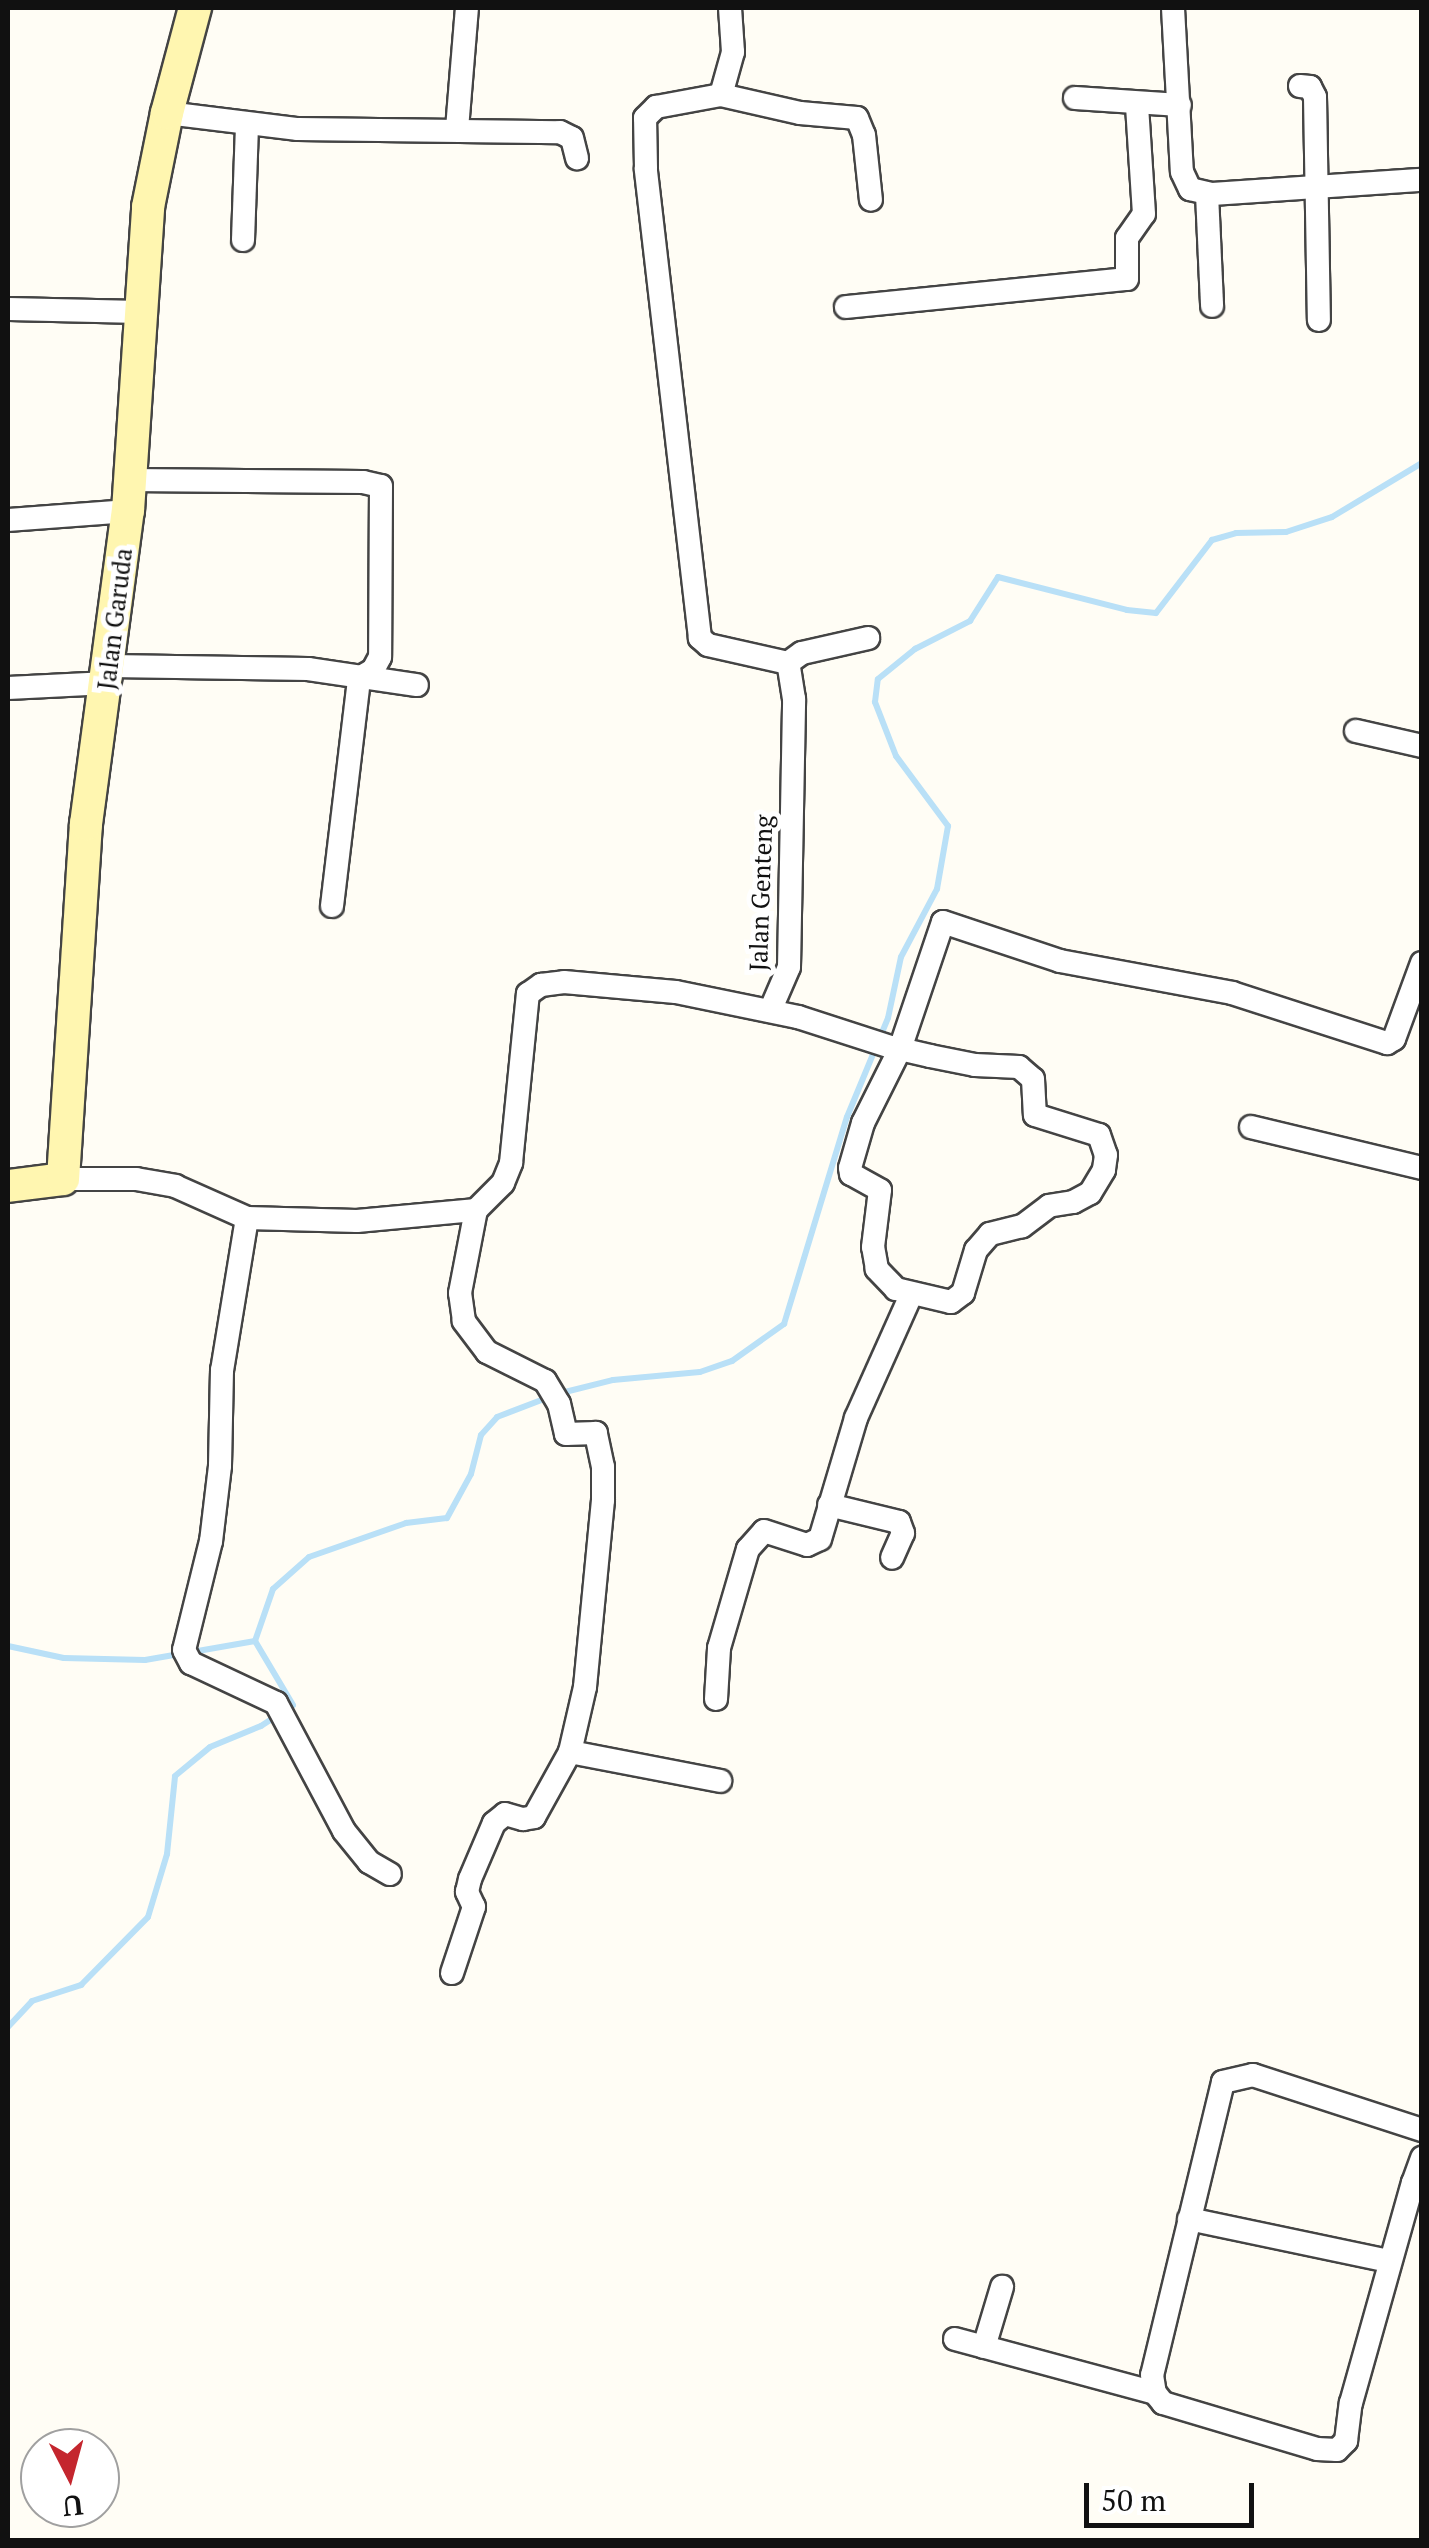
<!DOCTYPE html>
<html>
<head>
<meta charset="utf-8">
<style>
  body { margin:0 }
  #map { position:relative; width:1429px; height:2548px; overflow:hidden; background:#fffdf5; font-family:"PT Serif",serif }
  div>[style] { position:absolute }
  .stream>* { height:6px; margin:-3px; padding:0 3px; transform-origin:3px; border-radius:3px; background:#b9e0f7 }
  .roads { filter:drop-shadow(2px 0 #444) drop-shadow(-2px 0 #444) drop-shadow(0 2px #444) drop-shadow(0 -2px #444) }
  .street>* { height:22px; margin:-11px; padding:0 11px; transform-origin:11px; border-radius:11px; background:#fff }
  .secondary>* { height:32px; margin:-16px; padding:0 16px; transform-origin:16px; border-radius:16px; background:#fff6b0 }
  span { translate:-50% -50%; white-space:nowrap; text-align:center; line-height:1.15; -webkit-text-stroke:10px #fff; paint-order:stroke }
  .street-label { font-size:25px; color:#111 }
  .frame { position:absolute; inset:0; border:10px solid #111; pointer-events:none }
  .north { position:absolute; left:20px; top:2428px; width:100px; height:100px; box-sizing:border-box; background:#fff; border:2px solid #a0a0a0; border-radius:50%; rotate:174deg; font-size:28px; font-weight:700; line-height:40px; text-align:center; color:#111 }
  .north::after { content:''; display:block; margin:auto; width:35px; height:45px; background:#c4262e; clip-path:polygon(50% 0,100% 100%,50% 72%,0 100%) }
  .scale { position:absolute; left:1084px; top:2483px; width:170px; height:45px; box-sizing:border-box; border:5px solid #111; border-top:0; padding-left:12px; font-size:30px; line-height:35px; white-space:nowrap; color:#111; -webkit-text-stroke:8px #fff; paint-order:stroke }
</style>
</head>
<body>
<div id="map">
  <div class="stream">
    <i style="left:561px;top:1393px;width:54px;rotate:-14deg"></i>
    <i style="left:613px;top:1380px;width:87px;rotate:-5.3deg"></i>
    <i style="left:700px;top:1372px;width:34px;rotate:-19deg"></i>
    <i style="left:732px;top:1361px;width:64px;rotate:-35.4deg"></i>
    <i style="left:784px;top:1324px;width:216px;rotate:-73.1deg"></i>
    <i style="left:847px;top:1117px;width:107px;rotate:-67.5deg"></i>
    <i style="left:888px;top:1018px;width:62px;rotate:-78deg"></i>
    <i style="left:901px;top:957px;width:77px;rotate:-62.1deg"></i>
    <i style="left:937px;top:889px;width:64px;rotate:-80.1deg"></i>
    <i style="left:948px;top:826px;width:87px;rotate:-126.6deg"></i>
    <i style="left:896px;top:756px;width:58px;rotate:-111.3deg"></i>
    <i style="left:875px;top:702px;width:23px;rotate:-83deg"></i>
    <i style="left:878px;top:679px;width:48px;rotate:-39deg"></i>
    <i style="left:915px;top:649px;width:62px;rotate:-27deg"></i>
    <i style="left:970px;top:621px;width:52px;rotate:-57.5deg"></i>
    <i style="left:998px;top:577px;width:133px;rotate:14.3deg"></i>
    <i style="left:1127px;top:610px;width:29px;rotate:6deg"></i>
    <i style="left:1156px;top:613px;width:92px;rotate:-52.5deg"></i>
    <i style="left:1212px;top:540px;width:25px;rotate:-16deg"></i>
    <i style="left:1236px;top:533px;width:50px;rotate:-1.1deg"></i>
    <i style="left:1286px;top:532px;width:48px;rotate:-18.1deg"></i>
    <i style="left:1332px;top:517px;width:105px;rotate:-31deg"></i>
    <i style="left:8px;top:1646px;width:57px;rotate:12.1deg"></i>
    <i style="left:64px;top:1658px;width:81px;rotate:1.4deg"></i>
    <i style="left:145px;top:1660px;width:35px;rotate:-10deg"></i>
    <i style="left:192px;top:1652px;width:64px;rotate:-9.9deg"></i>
    <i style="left:8px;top:2027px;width:35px;rotate:-47deg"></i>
    <i style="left:32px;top:2001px;width:52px;rotate:-18.1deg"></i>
    <i style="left:81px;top:1985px;width:95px;rotate:-45.4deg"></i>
    <i style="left:148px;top:1917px;width:66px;rotate:-73.2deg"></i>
    <i style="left:167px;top:1854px;width:78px;rotate:-84.1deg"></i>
    <i style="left:175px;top:1776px;width:45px;rotate:-39.6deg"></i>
    <i style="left:210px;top:1747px;width:55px;rotate:-22.4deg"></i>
    <i style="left:261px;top:1726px;width:38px;rotate:-33deg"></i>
    <i style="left:293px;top:1705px;width:74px;rotate:-120.7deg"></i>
    <i style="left:255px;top:1641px;width:55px;rotate:-70.9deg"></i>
    <i style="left:273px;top:1589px;width:48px;rotate:-41.6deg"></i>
    <i style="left:309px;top:1557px;width:103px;rotate:-19.3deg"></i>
    <i style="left:406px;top:1523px;width:41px;rotate:-7deg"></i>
    <i style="left:447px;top:1518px;width:50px;rotate:-61.4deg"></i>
    <i style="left:471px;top:1474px;width:40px;rotate:-75.6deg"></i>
    <i style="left:481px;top:1435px;width:24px;rotate:-48deg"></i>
    <i style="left:497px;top:1417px;width:56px;rotate:-21deg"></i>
  </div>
  <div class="roads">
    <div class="street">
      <i style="left:1173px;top:8px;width:164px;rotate:86.9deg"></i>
      <i style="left:1182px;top:172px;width:19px;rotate:65deg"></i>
      <i style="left:1190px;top:189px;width:23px;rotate:13deg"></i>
      <i style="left:1212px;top:194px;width:207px;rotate:-3.9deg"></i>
      <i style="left:1300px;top:86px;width:10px;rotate:6deg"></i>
      <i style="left:1310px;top:87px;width:11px;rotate:63deg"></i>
      <i style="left:1315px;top:97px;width:223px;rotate:89deg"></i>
      <i style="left:721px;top:95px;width:45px;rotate:-74.4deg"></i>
      <i style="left:733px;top:52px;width:44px;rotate:-93.9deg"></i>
      <i style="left:1075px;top:98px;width:105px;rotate:3.8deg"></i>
      <i style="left:167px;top:113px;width:132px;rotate:7deg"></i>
      <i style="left:298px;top:129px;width:262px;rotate:0.7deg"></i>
      <i style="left:560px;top:132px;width:13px;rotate:27deg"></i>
      <i style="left:572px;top:138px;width:21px;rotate:76deg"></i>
      <i style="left:457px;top:129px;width:121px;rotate:-85.3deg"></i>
      <i style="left:1207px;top:194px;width:112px;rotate:87.4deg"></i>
      <i style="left:243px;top:240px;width:114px;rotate:-88deg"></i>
      <i style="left:846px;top:307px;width:282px;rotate:-5.7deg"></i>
      <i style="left:1127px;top:279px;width:41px;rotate:-90deg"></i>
      <i style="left:1127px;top:238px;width:29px;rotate:-55deg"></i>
      <i style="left:1144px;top:214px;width:109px;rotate:-93.7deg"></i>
      <i style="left:8px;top:309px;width:132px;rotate:1.3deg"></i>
      <i style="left:129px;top:480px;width:234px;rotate:0.5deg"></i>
      <i style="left:363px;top:482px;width:18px;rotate:13deg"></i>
      <i style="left:381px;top:486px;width:171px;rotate:90.3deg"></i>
      <i style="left:380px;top:657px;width:15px;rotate:118deg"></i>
      <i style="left:373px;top:670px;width:16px;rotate:150deg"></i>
      <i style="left:8px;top:520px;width:120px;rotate:-4.3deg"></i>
      <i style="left:788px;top:663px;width:82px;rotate:-167.3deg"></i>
      <i style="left:708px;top:645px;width:11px;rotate:-139deg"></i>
      <i style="left:700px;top:638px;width:473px;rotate:-96.6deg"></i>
      <i style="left:646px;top:168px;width:50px;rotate:-91.1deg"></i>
      <i style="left:645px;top:118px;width:16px;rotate:-45deg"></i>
      <i style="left:656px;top:107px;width:66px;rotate:-10.5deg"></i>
      <i style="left:721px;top:95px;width:81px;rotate:12.8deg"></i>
      <i style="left:800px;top:113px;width:57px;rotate:5deg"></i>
      <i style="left:857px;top:118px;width:18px;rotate:68deg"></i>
      <i style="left:864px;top:135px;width:65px;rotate:83.9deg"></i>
      <i style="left:788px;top:663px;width:17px;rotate:-36deg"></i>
      <i style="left:802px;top:653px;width:68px;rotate:-12.8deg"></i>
      <i style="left:110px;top:666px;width:198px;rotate:0.9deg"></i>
      <i style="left:308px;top:669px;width:110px;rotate:8.4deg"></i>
      <i style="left:8px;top:688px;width:100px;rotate:-2.9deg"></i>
      <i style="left:1356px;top:731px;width:68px;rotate:12.8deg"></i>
      <i style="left:332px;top:906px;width:230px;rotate:-83.2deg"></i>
      <i style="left:770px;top:1011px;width:48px;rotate:-66.6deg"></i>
      <i style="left:789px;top:967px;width:268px;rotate:-88.9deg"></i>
      <i style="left:794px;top:699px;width:36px;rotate:-99deg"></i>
      <i style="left:1251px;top:1127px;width:176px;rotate:13.5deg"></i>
      <i style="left:63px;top:1179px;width:73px"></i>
      <i style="left:136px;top:1179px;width:40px;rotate:10deg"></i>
      <i style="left:175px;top:1186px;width:79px;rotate:24deg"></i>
      <i style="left:247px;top:1218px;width:110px;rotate:1.6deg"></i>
      <i style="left:357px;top:1221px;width:120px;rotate:-5.3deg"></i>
      <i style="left:476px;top:1210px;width:38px;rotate:-45deg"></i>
      <i style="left:503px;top:1183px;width:22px;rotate:-68deg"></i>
      <i style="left:511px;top:1163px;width:170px;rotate:-84.3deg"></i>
      <i style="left:528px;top:994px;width:16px;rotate:-35deg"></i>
      <i style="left:541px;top:985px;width:23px;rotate:-7deg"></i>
      <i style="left:564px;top:982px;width:112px;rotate:5.1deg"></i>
      <i style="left:676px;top:992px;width:125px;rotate:11.6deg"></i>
      <i style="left:798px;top:1017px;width:98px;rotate:17.9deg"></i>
      <i style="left:891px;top:1047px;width:9px;rotate:13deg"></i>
      <i style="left:900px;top:1049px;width:31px;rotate:13deg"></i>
      <i style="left:930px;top:1056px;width:46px;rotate:11.3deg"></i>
      <i style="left:975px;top:1065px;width:44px;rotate:2.6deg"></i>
      <i style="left:1019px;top:1067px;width:18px;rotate:41deg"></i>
      <i style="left:1033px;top:1079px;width:36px;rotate:87deg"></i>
      <i style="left:1035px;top:1115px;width:67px;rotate:17.4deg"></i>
      <i style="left:1099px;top:1135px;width:21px;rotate:71deg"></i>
      <i style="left:1106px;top:1155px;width:15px;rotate:98deg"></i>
      <i style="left:1104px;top:1170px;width:27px;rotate:121deg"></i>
      <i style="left:1090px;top:1193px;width:19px;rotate:152deg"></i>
      <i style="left:1073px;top:1202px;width:24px;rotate:171deg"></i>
      <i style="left:1049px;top:1206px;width:34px;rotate:143deg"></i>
      <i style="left:1022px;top:1226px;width:33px;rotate:166deg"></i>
      <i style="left:990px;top:1234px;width:21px;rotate:131deg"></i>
      <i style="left:976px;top:1250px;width:45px;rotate:106.8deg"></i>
      <i style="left:963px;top:1293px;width:15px;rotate:143deg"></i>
      <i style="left:951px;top:1302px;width:57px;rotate:-166.7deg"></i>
      <i style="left:896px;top:1289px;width:28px;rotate:-134deg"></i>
      <i style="left:877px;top:1269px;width:22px;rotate:-100deg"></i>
      <i style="left:873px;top:1247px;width:57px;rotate:-83deg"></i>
      <i style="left:880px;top:1190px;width:33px;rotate:-151deg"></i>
      <i style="left:851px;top:1174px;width:6px;rotate:-99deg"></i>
      <i style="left:850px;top:1168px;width:47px;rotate:-73.9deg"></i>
      <i style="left:863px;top:1123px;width:83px;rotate:-63.4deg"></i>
      <i style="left:900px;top:1049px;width:134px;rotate:-71.3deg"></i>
      <i style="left:943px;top:922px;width:123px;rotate:18.4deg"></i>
      <i style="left:1060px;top:961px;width:175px;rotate:10.5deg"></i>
      <i style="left:1232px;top:993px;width:163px;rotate:17.9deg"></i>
      <i style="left:1387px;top:1043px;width:8px;rotate:-30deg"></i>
      <i style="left:1394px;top:1039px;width:81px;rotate:-69.8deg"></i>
      <i style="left:247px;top:1218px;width:154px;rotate:99.3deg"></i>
      <i style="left:222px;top:1370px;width:96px;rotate:91.2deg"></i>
      <i style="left:220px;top:1466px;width:76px;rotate:96.8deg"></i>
      <i style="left:211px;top:1541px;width:112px;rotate:103.9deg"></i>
      <i style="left:184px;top:1650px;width:15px;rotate:62deg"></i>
      <i style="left:191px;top:1663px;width:94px;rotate:25.2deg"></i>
      <i style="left:276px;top:1703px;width:145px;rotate:62deg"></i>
      <i style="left:344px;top:1831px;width:40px;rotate:51deg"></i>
      <i style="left:369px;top:1862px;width:24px;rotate:30deg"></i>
      <i style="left:829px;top:1505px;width:72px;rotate:13.7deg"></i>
      <i style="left:899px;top:1522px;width:12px;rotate:70deg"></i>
      <i style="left:903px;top:1533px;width:27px;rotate:114deg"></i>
      <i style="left:716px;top:1699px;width:51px;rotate:-86.6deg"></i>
      <i style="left:719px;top:1648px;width:103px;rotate:-73.7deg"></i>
      <i style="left:748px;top:1549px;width:24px;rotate:-48deg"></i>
      <i style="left:764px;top:1531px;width:45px;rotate:18deg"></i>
      <i style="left:807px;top:1545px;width:14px;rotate:-25deg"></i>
      <i style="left:820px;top:1539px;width:126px;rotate:-73.4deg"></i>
      <i style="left:856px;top:1418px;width:135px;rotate:-65.9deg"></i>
      <i style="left:570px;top:1752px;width:153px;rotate:10.9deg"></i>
      <i style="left:452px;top:1973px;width:70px;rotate:-71.6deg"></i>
      <i style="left:474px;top:1907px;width:17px;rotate:-115deg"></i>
      <i style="left:467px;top:1892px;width:13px;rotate:-77deg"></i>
      <i style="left:470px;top:1879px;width:61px;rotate:-66.8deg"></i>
      <i style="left:494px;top:1823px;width:14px;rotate:-39deg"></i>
      <i style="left:505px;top:1814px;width:19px;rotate:16deg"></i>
      <i style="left:523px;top:1819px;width:11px;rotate:-10deg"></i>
      <i style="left:534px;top:1817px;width:74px;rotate:-61deg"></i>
      <i style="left:570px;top:1752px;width:67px;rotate:-77deg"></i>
      <i style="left:585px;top:1687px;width:188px;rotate:-84.5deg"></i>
      <i style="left:603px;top:1500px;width:33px;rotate:-90deg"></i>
      <i style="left:603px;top:1467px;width:35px;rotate:-102deg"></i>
      <i style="left:596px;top:1433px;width:30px;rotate:178deg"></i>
      <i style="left:566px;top:1434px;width:31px;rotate:-103deg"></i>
      <i style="left:559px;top:1404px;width:27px;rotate:-121deg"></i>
      <i style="left:545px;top:1381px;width:65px;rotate:-153.4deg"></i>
      <i style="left:487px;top:1352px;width:39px;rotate:-127deg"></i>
      <i style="left:464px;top:1321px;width:28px;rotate:-98deg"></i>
      <i style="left:460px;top:1293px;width:85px;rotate:-79.1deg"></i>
      <i style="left:1422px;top:2130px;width:178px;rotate:-162deg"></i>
      <i style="left:1253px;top:2075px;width:31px;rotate:167deg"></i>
      <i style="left:1223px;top:2082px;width:301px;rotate:103.6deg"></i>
      <i style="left:1152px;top:2375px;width:18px;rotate:81deg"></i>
      <i style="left:1155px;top:2393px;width:13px;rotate:51deg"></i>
      <i style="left:1163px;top:2403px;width:161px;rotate:16.6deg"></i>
      <i style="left:1317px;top:2449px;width:20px;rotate:3deg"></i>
      <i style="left:1337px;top:2450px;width:13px;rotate:-45deg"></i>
      <i style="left:1346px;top:2441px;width:38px;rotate:-83deg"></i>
      <i style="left:1351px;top:2403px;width:229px;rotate:-74.3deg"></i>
      <i style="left:1413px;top:2183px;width:9px;rotate:18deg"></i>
      <i style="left:1413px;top:2183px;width:27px;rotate:-70deg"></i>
      <i style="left:1189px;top:2219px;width:204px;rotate:11.9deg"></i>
      <i style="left:955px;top:2339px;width:207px;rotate:15.1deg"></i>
      <i style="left:984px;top:2347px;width:63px;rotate:-73.3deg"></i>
    </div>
    <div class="secondary">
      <i style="left:8px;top:1186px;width:55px;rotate:-7.3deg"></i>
      <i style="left:63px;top:1179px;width:356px;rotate:-86.3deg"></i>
      <i style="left:86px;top:824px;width:316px;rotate:-82.4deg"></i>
      <i style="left:128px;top:511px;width:305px;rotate:-86.2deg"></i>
      <i style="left:148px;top:207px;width:96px;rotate:-78.6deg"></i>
      <i style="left:167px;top:113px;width:109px;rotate:-75.1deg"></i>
    </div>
  </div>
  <div class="street-label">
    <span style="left:115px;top:619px;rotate:-83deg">Jalan Garuda</span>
    <span style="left:761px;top:893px;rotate:-88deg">Jalan Genteng</span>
  </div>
  <div class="frame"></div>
  <div class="north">U</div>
  <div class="scale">50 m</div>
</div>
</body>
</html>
